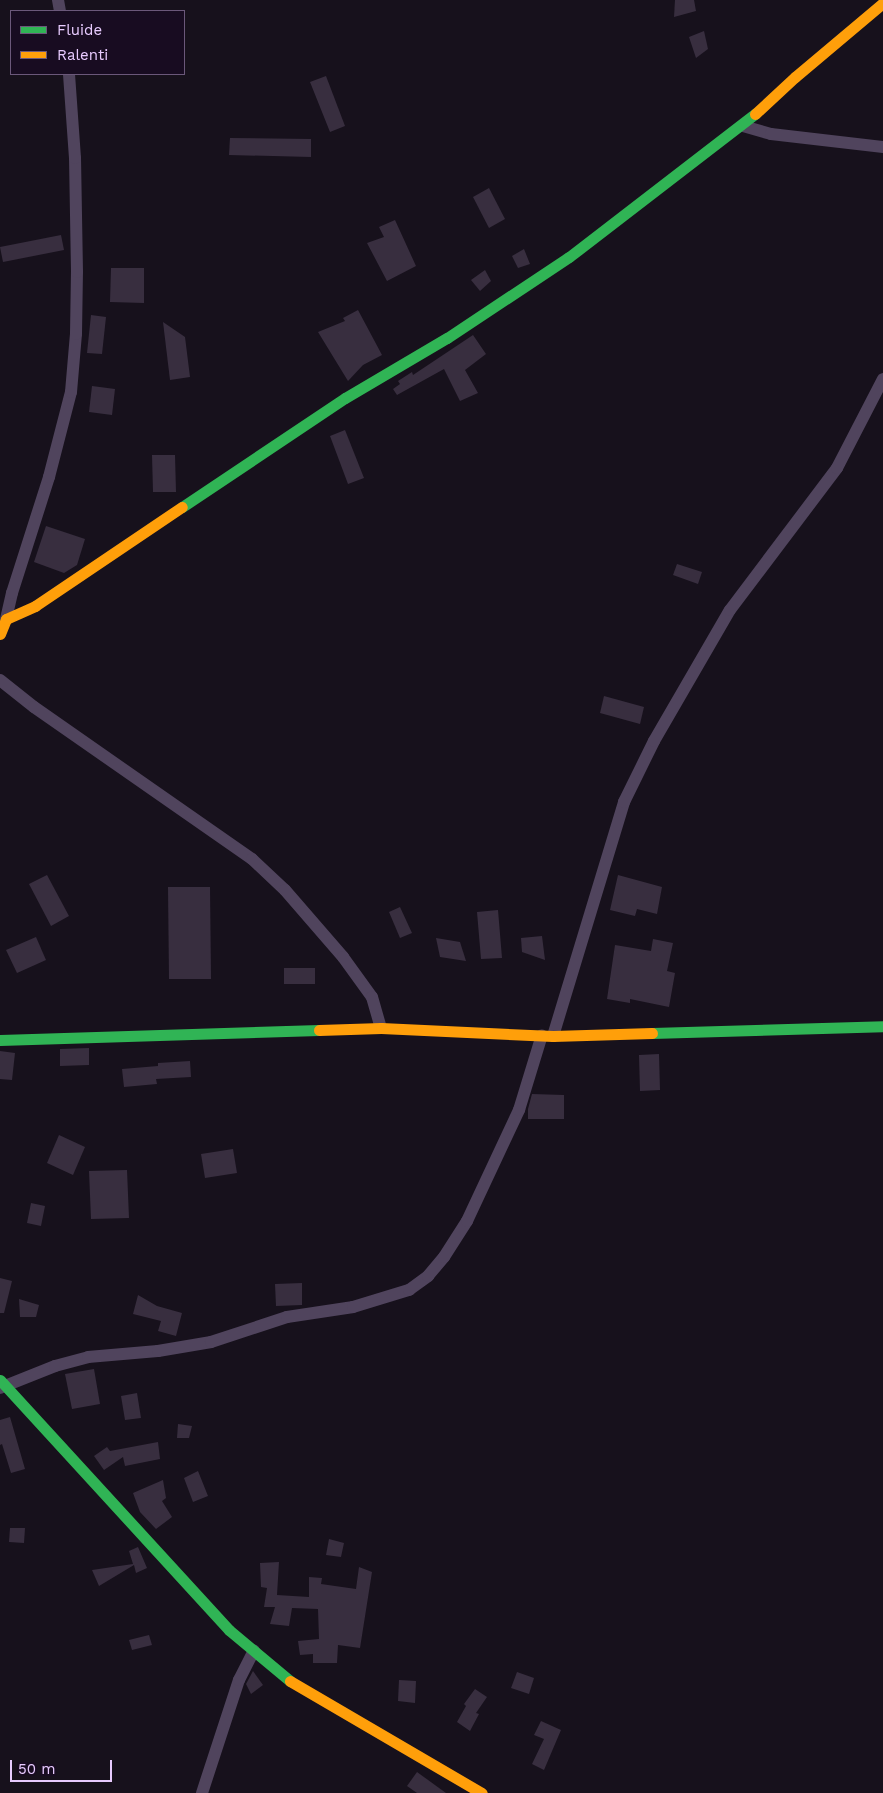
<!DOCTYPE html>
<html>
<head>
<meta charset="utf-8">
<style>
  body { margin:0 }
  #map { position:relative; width:883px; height:1793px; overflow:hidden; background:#17111c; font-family:"Work Sans",sans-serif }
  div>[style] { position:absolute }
  .building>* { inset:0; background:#382e3f }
  .street>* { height:12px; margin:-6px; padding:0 6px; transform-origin:6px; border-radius:6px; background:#50445d }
  .fast>* { height:11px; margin:-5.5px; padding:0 5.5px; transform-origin:5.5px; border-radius:5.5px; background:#30b455 }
  .slow>* { height:11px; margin:-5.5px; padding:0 5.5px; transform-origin:5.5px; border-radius:5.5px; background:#ff9f0a }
  span { translate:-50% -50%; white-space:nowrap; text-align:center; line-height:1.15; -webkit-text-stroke:5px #180c21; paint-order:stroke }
  .legend { position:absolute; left:10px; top:10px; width:175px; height:65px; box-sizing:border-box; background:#180c21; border:1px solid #6b587a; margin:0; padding:6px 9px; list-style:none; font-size:15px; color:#e8cbff }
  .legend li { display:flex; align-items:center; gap:10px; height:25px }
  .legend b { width:25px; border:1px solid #6b587a }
  .scale { position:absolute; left:10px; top:1760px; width:102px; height:22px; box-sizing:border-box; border:2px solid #e8cbff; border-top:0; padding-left:6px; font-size:15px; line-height:18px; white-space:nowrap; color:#e8cbff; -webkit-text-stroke:4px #180c21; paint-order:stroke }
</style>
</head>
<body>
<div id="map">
  <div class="building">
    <i style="clip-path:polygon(675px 0,694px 0,696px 11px,674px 17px)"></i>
    <i style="clip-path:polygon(704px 31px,708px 49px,696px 58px,689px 37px)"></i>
    <i style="clip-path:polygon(326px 76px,345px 126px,330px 132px,310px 82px)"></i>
    <i style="clip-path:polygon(230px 138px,311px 139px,311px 157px,229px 155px)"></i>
    <i style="clip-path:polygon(489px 188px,505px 219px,489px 228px,473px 197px)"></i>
    <i style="clip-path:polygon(395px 220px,416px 266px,387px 281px,367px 243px,384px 237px,379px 227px)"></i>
    <i style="clip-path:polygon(61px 235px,64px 250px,3px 262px,0 247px)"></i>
    <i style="clip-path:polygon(524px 249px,530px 264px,518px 268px,512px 256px)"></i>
    <i style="clip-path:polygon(111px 268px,144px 268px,144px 303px,110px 302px)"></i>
    <i style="clip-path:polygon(485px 270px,491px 281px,480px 291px,471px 280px)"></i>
    <i style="clip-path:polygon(358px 310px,382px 355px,363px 365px,348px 381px,318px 332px,345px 321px,343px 318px)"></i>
    <i style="clip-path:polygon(91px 315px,106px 317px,102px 354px,87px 353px)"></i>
    <i style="clip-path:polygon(163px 322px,185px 337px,190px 377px,170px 380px)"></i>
    <i style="clip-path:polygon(473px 335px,486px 354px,465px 370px,478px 393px,460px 401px,444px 369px,397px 395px,393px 389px,400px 384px,398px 381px,412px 372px,413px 375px)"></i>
    <i style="clip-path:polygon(92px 386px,115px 389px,112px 415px,89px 412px)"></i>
    <i style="clip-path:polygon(345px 430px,364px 478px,348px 484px,330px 436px)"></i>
    <i style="clip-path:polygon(152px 455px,175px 455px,176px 492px,153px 492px)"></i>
    <i style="clip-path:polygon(46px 526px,85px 539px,77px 565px,64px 573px,34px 562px)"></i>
    <i style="clip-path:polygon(677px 564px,702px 572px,698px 584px,673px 575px)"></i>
    <i style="clip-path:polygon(604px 696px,644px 707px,640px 724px,600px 713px)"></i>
    <i style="clip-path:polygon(47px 875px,69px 916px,51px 926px,29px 884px)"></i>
    <i style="clip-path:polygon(618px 875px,662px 887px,657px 914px,637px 909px,635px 916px,610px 910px)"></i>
    <i style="clip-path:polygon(168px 887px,210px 887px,211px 979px,169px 979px)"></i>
    <i style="clip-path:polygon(400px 907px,412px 933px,400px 938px,389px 912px)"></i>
    <i style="clip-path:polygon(498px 910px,502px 958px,481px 959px,477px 912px)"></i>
    <i style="clip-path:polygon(542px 936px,545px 960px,522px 952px,521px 938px)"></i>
    <i style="clip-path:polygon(36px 937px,46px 960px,17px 973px,6px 950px)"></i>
    <i style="clip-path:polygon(436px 938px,460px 942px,466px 961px,440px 957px)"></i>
    <i style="clip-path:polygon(653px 939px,673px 943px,667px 971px,675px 973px,669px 1007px,630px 999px,630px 1003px,607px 999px,615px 945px,651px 951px)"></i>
    <i style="clip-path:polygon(284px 968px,315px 968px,315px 984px,284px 984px)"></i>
    <i style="clip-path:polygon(89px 1048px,89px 1065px,60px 1066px,60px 1049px)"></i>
    <i style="clip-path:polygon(0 1051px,15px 1053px,12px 1080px,0 1079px)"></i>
    <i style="clip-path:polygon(659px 1054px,660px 1090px,640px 1091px,639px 1055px)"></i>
    <i style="clip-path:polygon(190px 1061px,191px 1077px,156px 1079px,157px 1084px,124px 1087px,122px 1069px,158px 1066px,158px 1063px)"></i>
    <i style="clip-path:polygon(532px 1094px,564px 1095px,564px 1119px,528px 1119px,528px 1109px)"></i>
    <i style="clip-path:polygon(59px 1135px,85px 1147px,73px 1175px,47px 1163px)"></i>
    <i style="clip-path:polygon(233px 1149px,237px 1173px,205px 1178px,201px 1154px)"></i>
    <i style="clip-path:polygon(127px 1170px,129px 1218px,91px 1219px,89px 1171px)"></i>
    <i style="clip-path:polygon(31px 1203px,45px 1206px,41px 1226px,27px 1223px)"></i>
    <i style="clip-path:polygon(0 1278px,12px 1281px,4px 1313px,0 1313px)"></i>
    <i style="clip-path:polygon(302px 1283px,302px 1305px,276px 1306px,275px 1284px)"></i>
    <i style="clip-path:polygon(138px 1295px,157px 1306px,182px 1313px,176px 1336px,158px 1331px,161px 1321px,133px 1314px)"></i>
    <i style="clip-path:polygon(19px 1299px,39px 1305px,36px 1317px,20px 1317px)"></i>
    <i style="clip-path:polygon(94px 1369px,100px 1404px,72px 1409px,65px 1374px)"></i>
    <i style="clip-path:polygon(137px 1393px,141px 1418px,125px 1420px,121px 1396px)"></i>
    <i style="clip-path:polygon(10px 1417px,25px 1469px,11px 1473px,2px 1444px,0 1445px,0 1420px)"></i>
    <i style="clip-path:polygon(178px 1424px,192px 1426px,189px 1438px,177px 1438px)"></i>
    <i style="clip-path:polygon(158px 1442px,160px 1459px,125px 1466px,123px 1457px,104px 1470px,94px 1456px,107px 1447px,110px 1451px)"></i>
    <i style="clip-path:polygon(198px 1471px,208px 1496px,193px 1502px,184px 1478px)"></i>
    <i style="clip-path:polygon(163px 1480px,166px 1498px,162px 1501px,172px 1517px,156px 1529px,140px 1512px,133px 1493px)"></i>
    <i style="clip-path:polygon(10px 1528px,25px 1528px,24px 1543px,9px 1542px)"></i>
    <i style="clip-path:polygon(329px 1539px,344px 1543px,341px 1557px,326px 1555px)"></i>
    <i style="clip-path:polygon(138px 1547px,147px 1568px,136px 1573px,134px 1565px,99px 1586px,92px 1570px,133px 1564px,129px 1551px)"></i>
    <i style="clip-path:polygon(279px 1562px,277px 1595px,309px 1597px,309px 1577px,322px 1578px,321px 1584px,356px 1589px,359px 1567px,372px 1572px,360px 1648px,338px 1645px,337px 1663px,313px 1663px,313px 1654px,300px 1655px,298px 1641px,319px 1639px,318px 1609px,292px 1608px,289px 1626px,270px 1624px,275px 1607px,264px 1607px,267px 1588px,261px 1587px,260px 1563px)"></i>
    <i style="clip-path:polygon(149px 1635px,152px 1645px,132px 1650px,129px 1640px)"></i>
    <i style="clip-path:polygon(253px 1671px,263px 1685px,251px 1694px,246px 1684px)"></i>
    <i style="clip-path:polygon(517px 1672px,534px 1678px,529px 1694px,511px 1688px)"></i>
    <i style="clip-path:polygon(399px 1680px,416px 1681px,415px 1703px,398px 1701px)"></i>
    <i style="clip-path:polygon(475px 1689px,487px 1697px,476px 1713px,479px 1714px,470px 1731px,457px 1722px,466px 1706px,464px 1704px)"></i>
    <i style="clip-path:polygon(541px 1721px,561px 1730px,544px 1770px,532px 1764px,544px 1739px,534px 1735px)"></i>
    <i style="clip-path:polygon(417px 1772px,446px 1793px,417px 1793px,407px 1786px)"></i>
  </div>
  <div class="street">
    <i style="left:58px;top:0;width:11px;rotate:80deg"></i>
    <i style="left:743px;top:126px;width:29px;rotate:16deg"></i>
    <i style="left:771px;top:134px;width:113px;rotate:6.6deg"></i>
    <i style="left:6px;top:619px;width:27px;rotate:-77deg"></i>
    <i style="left:12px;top:593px;width:122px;rotate:-72.3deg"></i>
    <i style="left:49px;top:477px;width:88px;rotate:-75.5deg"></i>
    <i style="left:71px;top:392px;width:58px;rotate:-85.1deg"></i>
    <i style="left:76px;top:334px;width:62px;rotate:-89.1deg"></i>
    <i style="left:77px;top:272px;width:114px;rotate:-91deg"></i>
    <i style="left:75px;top:158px;width:84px;rotate:-94.1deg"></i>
    <i style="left:0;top:680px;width:43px;rotate:38.5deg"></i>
    <i style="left:34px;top:707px;width:266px;rotate:34.9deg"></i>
    <i style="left:252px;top:859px;width:45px;rotate:43.2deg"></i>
    <i style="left:285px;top:890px;width:89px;rotate:49.1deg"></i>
    <i style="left:343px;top:957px;width:49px;rotate:54.1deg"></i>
    <i style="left:372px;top:997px;width:32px;rotate:74deg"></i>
    <i style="left:553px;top:1036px;width:245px;rotate:-73.1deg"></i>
    <i style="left:624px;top:802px;width:68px;rotate:-63.8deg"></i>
    <i style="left:654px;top:741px;width:151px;rotate:-59.9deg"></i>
    <i style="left:730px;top:610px;width:178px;rotate:-53deg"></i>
    <i style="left:837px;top:468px;width:100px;rotate:-62.7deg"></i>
    <i style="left:0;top:1388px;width:59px;rotate:-21.8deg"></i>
    <i style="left:55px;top:1366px;width:34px;rotate:-15deg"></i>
    <i style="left:88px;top:1357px;width:70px;rotate:-4.9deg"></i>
    <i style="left:158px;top:1351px;width:54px;rotate:-9.6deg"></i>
    <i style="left:211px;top:1342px;width:80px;rotate:-18.2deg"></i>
    <i style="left:287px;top:1317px;width:67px;rotate:-8.6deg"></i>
    <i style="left:353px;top:1307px;width:59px;rotate:-16.9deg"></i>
    <i style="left:409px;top:1290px;width:24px;rotate:-36deg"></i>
    <i style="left:428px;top:1276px;width:25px;rotate:-50deg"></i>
    <i style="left:444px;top:1257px;width:43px;rotate:-57.4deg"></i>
    <i style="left:467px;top:1221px;width:123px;rotate:-64.9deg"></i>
    <i style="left:519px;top:1110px;width:78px;rotate:-73deg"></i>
    <i style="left:202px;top:1793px;width:119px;rotate:-71.9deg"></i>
    <i style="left:239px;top:1680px;width:33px;rotate:-63deg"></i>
  </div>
  <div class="fast">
    <i style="left:182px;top:507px;width:196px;rotate:-33.8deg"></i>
    <i style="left:345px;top:398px;width:118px;rotate:-30.5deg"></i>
    <i style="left:447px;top:338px;width:146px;rotate:-33.6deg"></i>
    <i style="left:569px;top:257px;width:235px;rotate:-37.6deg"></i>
    <i style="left:652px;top:1033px;width:231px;rotate:-1.7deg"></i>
    <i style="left:0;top:1040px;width:319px;rotate:-1.8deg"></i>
    <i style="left:0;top:1380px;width:339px;rotate:47.5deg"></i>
    <i style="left:229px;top:1630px;width:80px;rotate:39.9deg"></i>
  </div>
  <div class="slow">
    <i style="left:755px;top:114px;width:54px;rotate:-42.8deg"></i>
    <i style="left:795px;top:77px;width:115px;rotate:-40.1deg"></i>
    <i style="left:0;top:634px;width:16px;rotate:-68deg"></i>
    <i style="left:6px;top:619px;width:32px;rotate:-24deg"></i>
    <i style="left:35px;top:606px;width:177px;rotate:-34deg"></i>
    <i style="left:319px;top:1030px;width:62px;rotate:-1.8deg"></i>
    <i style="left:381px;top:1028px;width:172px;rotate:2.7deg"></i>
    <i style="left:553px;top:1036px;width:99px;rotate:-1.7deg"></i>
    <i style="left:290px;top:1681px;width:222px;rotate:30.3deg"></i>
  </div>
  <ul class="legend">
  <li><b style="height:6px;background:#30b455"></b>Fluide</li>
  <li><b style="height:6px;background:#ff9f0a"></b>Ralenti</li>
  </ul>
  <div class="scale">50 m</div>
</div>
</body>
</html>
